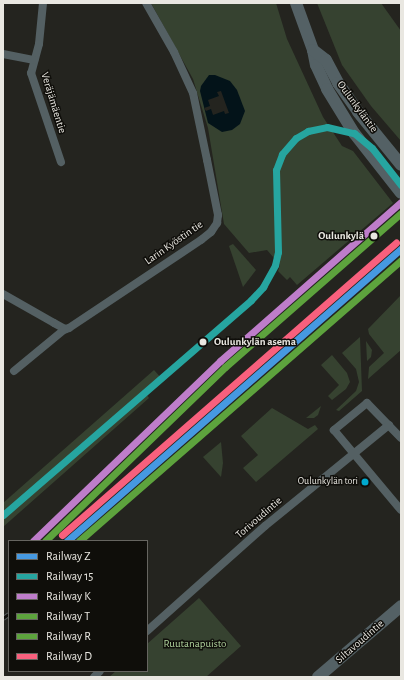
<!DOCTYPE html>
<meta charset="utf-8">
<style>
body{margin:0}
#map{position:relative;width:404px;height:680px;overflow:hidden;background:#24241f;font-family:"Alegreya Sans",sans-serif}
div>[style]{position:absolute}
.green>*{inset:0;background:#364230}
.water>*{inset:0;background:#031319}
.pier>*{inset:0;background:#24241f}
.street>*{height:8px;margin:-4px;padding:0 4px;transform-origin:4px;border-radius:4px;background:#546063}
.secondary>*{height:12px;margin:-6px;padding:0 6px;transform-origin:6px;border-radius:6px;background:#546165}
.rail>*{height:4.5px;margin-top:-2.25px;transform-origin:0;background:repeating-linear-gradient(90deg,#0f0e0a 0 9px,#575d5e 0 18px);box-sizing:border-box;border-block:1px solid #575d5e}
.rail-1>*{height:7px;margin:-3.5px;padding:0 3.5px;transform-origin:3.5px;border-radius:3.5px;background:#4699e1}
.rail-2>*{height:7px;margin:-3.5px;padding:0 3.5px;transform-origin:3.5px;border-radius:3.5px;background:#26a5a0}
.rail-3>*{height:7px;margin:-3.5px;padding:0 3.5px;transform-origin:3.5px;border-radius:3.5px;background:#be7dca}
.rail-4>*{height:7px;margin:-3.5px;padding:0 3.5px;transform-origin:3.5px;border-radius:3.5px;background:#5da33d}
.rail-5>*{height:7px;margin:-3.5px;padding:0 3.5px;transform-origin:3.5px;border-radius:3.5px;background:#5da33d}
.rail-6>*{height:7px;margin:-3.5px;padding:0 3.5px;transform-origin:3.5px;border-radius:3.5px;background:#f8607d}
.dots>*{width:11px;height:11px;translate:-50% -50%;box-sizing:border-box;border:2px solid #0f0e0a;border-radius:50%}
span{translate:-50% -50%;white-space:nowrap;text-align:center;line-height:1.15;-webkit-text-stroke:3px #0f0e0a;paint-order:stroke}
.bus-label{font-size:10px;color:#e9e7e1}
.right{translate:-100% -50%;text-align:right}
.street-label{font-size:11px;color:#e9e7e1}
.stop-label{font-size:11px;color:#e9e7e1;font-weight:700}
.left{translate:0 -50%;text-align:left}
.park-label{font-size:11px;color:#b1d49e}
.frame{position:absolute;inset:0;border:4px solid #e9e7e1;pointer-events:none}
.legend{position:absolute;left:8px;top:540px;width:140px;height:132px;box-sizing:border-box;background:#0f0e0a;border:1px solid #666560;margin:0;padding:5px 7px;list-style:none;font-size:12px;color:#e9e7e1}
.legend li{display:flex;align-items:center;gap:8px;height:20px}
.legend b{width:20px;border:1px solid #666560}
</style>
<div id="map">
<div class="green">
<div style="clip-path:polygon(151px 3px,276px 3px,287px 39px,323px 117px,342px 146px,353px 151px,393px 203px,297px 285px,290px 277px,287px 280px,278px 271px,280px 265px,267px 250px,249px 253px,224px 224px,208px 128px,193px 79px)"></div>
<div style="clip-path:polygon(317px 3px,381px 3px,401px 31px,401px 141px,371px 106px,342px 65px)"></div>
<div style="clip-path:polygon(233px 244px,256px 270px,243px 287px,229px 246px)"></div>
<div style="clip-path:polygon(401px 295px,401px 350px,368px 379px,369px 367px,384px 353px,369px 334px,368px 329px)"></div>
<div style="clip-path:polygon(360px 337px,362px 391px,339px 411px,336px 410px,356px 391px,359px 382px,356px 369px,342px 353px)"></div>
<div style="clip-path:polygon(366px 341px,372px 350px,371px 357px,367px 361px)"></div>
<div style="clip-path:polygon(332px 355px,347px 373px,350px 382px,346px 389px,332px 400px,328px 396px,339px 385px,321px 365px)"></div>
<div style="clip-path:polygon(154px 370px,163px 380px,147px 395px,149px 398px,3px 527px,3px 503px)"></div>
<div style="clip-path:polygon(321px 406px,318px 415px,314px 418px,306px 418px)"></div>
<div style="clip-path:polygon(272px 408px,308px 429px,315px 425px,318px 429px,256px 482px,243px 468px,258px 455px,241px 436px)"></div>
<div style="clip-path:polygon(221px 442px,223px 463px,221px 477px,203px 457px)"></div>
<div style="clip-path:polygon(199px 598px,241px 646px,206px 677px,109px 677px,116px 671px,147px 671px,147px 644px)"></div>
</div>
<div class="water">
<div style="clip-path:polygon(209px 75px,215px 75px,230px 81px,237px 90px,245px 111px,240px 124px,232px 130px,222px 132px,208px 123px,200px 91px,201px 86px)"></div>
</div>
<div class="pier">
<div style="clip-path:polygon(221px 91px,229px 113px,225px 114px,224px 111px,213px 115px,211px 109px,206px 111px,204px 108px,210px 106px,208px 100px,219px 96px,217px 92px)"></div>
</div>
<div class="street">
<div style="left:43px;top:3px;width:41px;rotate:95.6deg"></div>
<div style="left:39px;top:44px;width:30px;rotate:105deg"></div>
<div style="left:31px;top:73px;width:94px;rotate:71.4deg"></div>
<div style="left:3px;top:54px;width:32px;rotate:11deg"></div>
<div style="left:3px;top:294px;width:59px;rotate:29.6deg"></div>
<div style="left:54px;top:323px;width:13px;rotate:29deg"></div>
<div style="left:65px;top:329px;width:4px;rotate:-14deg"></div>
<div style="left:69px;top:328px;width:159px;rotate:-33.7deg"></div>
<div style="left:201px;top:240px;width:13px;rotate:-39deg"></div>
<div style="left:211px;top:232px;width:11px;rotate:-56deg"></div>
<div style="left:217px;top:223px;width:8px;rotate:-83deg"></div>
<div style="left:218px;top:215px;width:56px;rotate:-101.3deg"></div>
<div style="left:207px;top:160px;width:68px;rotate:-101.8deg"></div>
<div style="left:193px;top:93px;width:45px;rotate:-114.9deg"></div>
<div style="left:174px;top:52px;width:56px;rotate:-119.7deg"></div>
<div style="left:14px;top:371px;width:66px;rotate:-39.5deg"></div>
<div style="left:401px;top:438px;width:49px;rotate:-134.2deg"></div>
<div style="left:367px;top:403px;width:43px;rotate:140.7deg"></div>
<div style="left:334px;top:430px;width:104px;rotate:50.1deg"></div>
<div style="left:147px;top:631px;width:158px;rotate:-41.7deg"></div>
<div style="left:265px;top:526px;width:160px;rotate:-39.2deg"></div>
<div style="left:94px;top:677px;width:8px;rotate:-45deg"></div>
</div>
<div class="secondary">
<div style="left:296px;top:3px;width:50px;rotate:70.1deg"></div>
<div style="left:313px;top:50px;width:15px;rotate:79deg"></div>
<div style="left:316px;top:65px;width:26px;rotate:65deg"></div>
<div style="left:327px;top:89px;width:52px;rotate:58.5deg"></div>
<div style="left:354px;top:133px;width:76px;rotate:51.9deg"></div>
<div style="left:313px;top:50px;width:16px;rotate:38deg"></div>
<div style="left:326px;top:60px;width:26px;rotate:62deg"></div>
<div style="left:338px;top:83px;width:35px;rotate:55deg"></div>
<div style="left:358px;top:112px;width:68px;rotate:50.9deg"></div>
<div style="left:318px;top:677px;width:109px;rotate:-40.5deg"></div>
</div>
<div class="rail">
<div style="left:3px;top:618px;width:7px;rotate:-34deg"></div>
</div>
<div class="rail-1">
<div style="left:67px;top:541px;width:444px;rotate:-41.2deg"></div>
</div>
<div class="rail-2">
<div style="left:3px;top:515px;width:328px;rotate:-40.9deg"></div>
<div style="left:251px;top:300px;width:18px;rotate:-47deg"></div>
<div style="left:263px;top:287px;width:25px;rotate:-61deg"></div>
<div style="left:275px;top:265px;width:13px;rotate:-77deg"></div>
<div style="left:278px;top:252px;width:82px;rotate:-91.4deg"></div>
<div style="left:276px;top:170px;width:17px;rotate:-69deg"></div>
<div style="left:282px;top:154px;width:21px;rotate:-49deg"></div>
<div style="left:296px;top:138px;width:14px;rotate:-30deg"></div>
<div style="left:308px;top:131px;width:19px;rotate:-12deg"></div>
<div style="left:327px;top:127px;width:28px;rotate:13deg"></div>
<div style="left:354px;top:133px;width:23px;rotate:40deg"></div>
<div style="left:372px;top:148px;width:47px;rotate:51.9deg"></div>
</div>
<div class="rail-3">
<div style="left:33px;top:541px;width:260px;rotate:-43.9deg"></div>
<div style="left:220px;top:361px;width:241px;rotate:-41.3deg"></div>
</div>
<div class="rail-4">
<div style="left:45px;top:541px;width:250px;rotate:-44deg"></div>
<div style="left:225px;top:367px;width:234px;rotate:-41.2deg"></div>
</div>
<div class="rail-5">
<div style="left:79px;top:541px;width:427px;rotate:-41.1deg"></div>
</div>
<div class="rail-6">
<div style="left:62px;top:535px;width:444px;rotate:-41.2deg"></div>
</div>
<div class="dots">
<div style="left:374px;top:236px;background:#e9e7e1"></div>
<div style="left:203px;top:342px;background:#e9e7e1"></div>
<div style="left:365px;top:482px;background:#00a9ce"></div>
</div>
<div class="bus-label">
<span class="right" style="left:358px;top:482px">Oulunkylän tori</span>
</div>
<div class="street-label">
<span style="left:53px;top:103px;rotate:73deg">Veräjämäentie</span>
<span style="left:357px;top:107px;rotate:54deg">Oulunkyläntie</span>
<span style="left:174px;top:243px;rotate:-35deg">Larin Kyöstin tie</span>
<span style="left:259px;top:518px;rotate:-41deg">Torivoudintie</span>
<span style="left:360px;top:642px;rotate:-41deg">Siltavoudintie</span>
</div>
<div class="stop-label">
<span class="right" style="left:364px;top:236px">Oulunkylä</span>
<span class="left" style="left:214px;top:342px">Oulunkylän asema</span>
</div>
<div class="park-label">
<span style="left:195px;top:644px">Ruutanapuisto</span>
</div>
<div class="frame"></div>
<ul class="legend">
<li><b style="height:5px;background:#4699e1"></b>Railway Z</li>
<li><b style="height:5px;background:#26a5a0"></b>Railway 15</li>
<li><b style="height:5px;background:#be7dca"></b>Railway K</li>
<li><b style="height:5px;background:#5da33d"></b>Railway T</li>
<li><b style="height:5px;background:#5da33d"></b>Railway R</li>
<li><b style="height:5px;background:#f8607d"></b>Railway D</li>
</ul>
</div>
